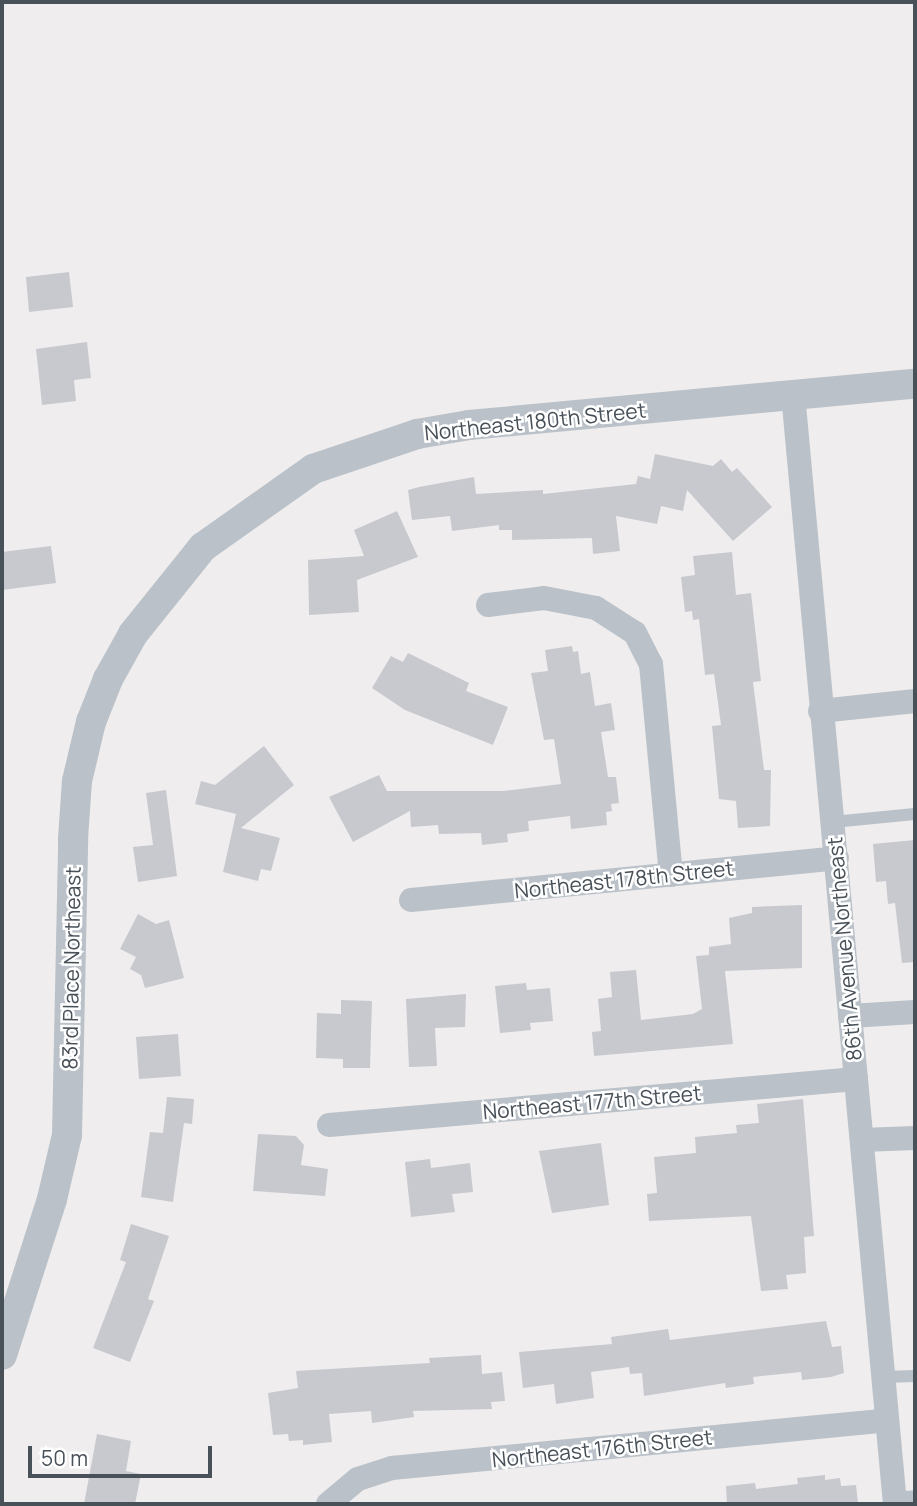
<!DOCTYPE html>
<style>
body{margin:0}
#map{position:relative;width:917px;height:1506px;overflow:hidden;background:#efeded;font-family:Manrope,sans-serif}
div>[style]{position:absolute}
.building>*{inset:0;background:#c8c9cf}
.service>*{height:12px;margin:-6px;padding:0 6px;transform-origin:6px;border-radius:6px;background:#bac1c8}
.minor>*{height:24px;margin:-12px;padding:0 12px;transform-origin:12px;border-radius:12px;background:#bac1c8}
.tertiary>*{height:30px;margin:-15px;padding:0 15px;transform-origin:15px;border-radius:15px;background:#bac1c8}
span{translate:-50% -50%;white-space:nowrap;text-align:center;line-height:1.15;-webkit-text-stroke:5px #fff;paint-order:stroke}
.street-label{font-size:21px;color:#485058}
.frame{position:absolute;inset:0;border:4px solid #485058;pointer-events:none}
.scale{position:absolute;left:28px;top:1446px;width:184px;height:32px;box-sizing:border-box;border:4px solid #485058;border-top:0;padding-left:9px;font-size:21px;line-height:24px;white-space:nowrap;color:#485058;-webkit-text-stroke:5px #fff;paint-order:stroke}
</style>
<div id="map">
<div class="building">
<div style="clip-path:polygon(69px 272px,73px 307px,29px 312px,26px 277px)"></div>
<div style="clip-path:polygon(87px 342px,91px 378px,74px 380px,76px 401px,42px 405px,36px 349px)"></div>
<div style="clip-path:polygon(655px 454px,713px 466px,721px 459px,732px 472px,737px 468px,772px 507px,733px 541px,687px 490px,683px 511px,661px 506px,657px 524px,616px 516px,620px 551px,593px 554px,592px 538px,512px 540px,512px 530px,499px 530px,499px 525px,452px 531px,450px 516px,412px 520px,408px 490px,419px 487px,474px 477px,476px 494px,543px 490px,543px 494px,636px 484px,638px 476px,650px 479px)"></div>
<div style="clip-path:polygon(397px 511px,418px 557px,357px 580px,359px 612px,309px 615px,308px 560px,364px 556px,354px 530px)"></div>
<div style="clip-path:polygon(51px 546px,56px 583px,2px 590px,2px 552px)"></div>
<div style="clip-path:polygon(732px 552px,736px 595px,751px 593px,761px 681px,753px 682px,764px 770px,771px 770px,770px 826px,738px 828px,736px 801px,719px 799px,712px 726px,721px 725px,714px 674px,705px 675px,699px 619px,693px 620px,692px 611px,685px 612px,681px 577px,695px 575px,693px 556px)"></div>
<div style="clip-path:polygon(572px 646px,573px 652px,578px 651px,581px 674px,590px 672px,595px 706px,611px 703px,615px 730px,601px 732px,608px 777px,616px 777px,619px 803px,611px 804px,612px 811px,606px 812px,607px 825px,571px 829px,570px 816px,528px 821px,529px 831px,507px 834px,508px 842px,482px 845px,481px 833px,439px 834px,438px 825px,411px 827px,410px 811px,353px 842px,329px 797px,379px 775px,387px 791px,503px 791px,561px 784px,554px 739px,544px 740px,531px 673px,548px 671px,545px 650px)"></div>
<div style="clip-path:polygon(408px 653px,469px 683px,466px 691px,508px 707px,493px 745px,405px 710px,372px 688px,391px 656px,403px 662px)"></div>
<div style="clip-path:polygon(264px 746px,294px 785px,241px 828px,280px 838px,271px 871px,261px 869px,258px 881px,223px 872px,236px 814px,195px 804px,201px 781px,215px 785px)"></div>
<div style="clip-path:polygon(166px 790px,177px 876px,138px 882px,133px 847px,153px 845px,146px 793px)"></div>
<div style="clip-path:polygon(915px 840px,915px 962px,902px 963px,895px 903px,888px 904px,886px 881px,876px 882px,873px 844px)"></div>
<div style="clip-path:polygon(802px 905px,802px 968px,725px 971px,733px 1044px,594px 1056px,592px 1032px,601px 1031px,598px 999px,612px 997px,610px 972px,636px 970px,641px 1020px,693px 1014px,702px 1009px,696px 956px,709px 955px,709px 947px,731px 944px,729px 918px,752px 913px,752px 907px)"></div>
<div style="clip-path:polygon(138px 914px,156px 924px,169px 920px,184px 978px,145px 988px,141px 975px,130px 969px,136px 957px,120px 949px)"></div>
<div style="clip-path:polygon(526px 983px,527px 990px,550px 988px,553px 1021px,530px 1023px,531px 1030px,500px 1033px,495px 986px)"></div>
<div style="clip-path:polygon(466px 994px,465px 1027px,435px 1028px,437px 1066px,409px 1067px,406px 999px)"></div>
<div style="clip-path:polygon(341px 1000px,372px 1001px,370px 1068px,343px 1068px,343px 1059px,316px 1058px,317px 1013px,341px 1014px)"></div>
<div style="clip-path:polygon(178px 1034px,181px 1076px,139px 1079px,136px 1037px)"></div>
<div style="clip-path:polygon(167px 1097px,194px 1099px,192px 1124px,184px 1123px,173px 1202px,141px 1197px,150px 1132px,163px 1133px)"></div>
<div style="clip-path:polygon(803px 1099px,814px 1236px,804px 1237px,806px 1273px,786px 1275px,788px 1289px,761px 1291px,751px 1216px,649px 1221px,647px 1194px,657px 1193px,654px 1157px,696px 1153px,695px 1137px,737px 1133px,736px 1125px,759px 1123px,757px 1104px)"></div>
<div style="clip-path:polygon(258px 1134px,296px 1136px,304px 1145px,301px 1165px,328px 1169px,325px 1196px,253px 1191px)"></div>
<div style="clip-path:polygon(601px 1143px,609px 1205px,552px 1213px,539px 1151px)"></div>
<div style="clip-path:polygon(430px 1159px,431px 1168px,470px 1163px,473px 1192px,452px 1194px,455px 1212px,411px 1217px,405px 1162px)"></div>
<div style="clip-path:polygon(131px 1224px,169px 1236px,148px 1299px,154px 1301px,130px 1362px,93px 1348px,126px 1262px,120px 1260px)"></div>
<div style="clip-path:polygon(826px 1321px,832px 1347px,841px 1346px,844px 1373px,831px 1377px,802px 1380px,801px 1372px,753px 1377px,754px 1384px,726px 1388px,725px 1383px,644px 1396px,642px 1373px,630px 1374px,629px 1367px,591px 1372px,594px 1398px,556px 1404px,554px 1384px,523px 1388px,519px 1352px,612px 1344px,611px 1337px,668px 1329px,670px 1340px)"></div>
<div style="clip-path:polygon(481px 1355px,482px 1374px,502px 1372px,505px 1401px,491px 1402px,492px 1409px,413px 1411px,414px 1417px,372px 1423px,371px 1411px,329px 1414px,332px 1442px,303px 1445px,303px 1440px,289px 1441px,288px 1434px,273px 1435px,268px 1393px,298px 1388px,296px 1371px,430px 1363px,429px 1358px)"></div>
<div style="clip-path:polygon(97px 1434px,131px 1441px,126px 1471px,141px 1474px,135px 1504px,84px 1504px)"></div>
<div style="clip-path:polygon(825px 1475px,825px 1480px,840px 1478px,841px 1486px,856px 1485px,858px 1504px,727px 1504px,726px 1486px,755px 1483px,756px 1489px,798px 1484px,797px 1478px)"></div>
</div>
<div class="service">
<div style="left:833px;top:822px;width:82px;rotate:-5.6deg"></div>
<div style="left:884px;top:1377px;width:31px;rotate:-2deg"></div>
<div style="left:894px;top:1498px;width:21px;rotate:-5deg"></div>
</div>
<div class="minor">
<div style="left:793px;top:394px;width:1115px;rotate:84.75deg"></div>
<div style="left:488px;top:605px;width:56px;rotate:-7.1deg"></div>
<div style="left:544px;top:598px;width:53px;rotate:10.9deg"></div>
<div style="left:596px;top:608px;width:46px;rotate:32.7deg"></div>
<div style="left:635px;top:633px;width:35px;rotate:63deg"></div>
<div style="left:651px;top:664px;width:212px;rotate:84.6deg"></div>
<div style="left:820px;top:711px;width:96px;rotate:-6deg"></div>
<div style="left:411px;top:900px;width:428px;rotate:-5.6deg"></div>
<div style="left:850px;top:1016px;width:65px;rotate:-3.5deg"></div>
<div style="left:329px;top:1125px;width:529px;rotate:-4.99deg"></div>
<div style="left:862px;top:1140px;width:53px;rotate:-2.2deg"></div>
<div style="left:328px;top:1504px;width:39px;rotate:-40deg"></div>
<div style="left:358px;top:1479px;width:36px;rotate:-18deg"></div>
<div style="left:392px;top:1468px;width:497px;rotate:-5.5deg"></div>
</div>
<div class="tertiary">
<div style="left:2px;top:1355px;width:164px;rotate:-72.2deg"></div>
<div style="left:52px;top:1199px;width:66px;rotate:-76.8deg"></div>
<div style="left:67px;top:1135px;width:296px;rotate:-88.8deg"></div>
<div style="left:73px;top:839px;width:58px;rotate:-86.1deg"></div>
<div style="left:77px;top:781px;width:61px;rotate:-76.7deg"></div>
<div style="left:91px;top:722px;width:46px;rotate:-68.4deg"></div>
<div style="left:108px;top:679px;width:51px;rotate:-60.9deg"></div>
<div style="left:133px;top:634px;width:112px;rotate:-51.2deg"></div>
<div style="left:203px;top:547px;width:135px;rotate:-35.3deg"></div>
<div style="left:313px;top:469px;width:110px;rotate:-18.6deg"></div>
<div style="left:417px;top:434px;width:53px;rotate:-9.8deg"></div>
<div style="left:469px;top:425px;width:448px;rotate:-5.3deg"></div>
</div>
<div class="street-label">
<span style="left:535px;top:421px;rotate:-6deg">Northeast 180th Street</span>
<span style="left:624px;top:879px;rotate:-6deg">Northeast 178th Street</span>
<span style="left:844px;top:949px;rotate:-95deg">86th Avenue Northeast</span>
<span style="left:71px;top:968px;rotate:-89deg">83rd Place Northeast</span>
<span style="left:592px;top:1102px;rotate:-5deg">Northeast 177th Street</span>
<span style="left:602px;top:1448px;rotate:-6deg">Northeast 176th Street</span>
</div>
<div class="frame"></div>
<div class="scale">50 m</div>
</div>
